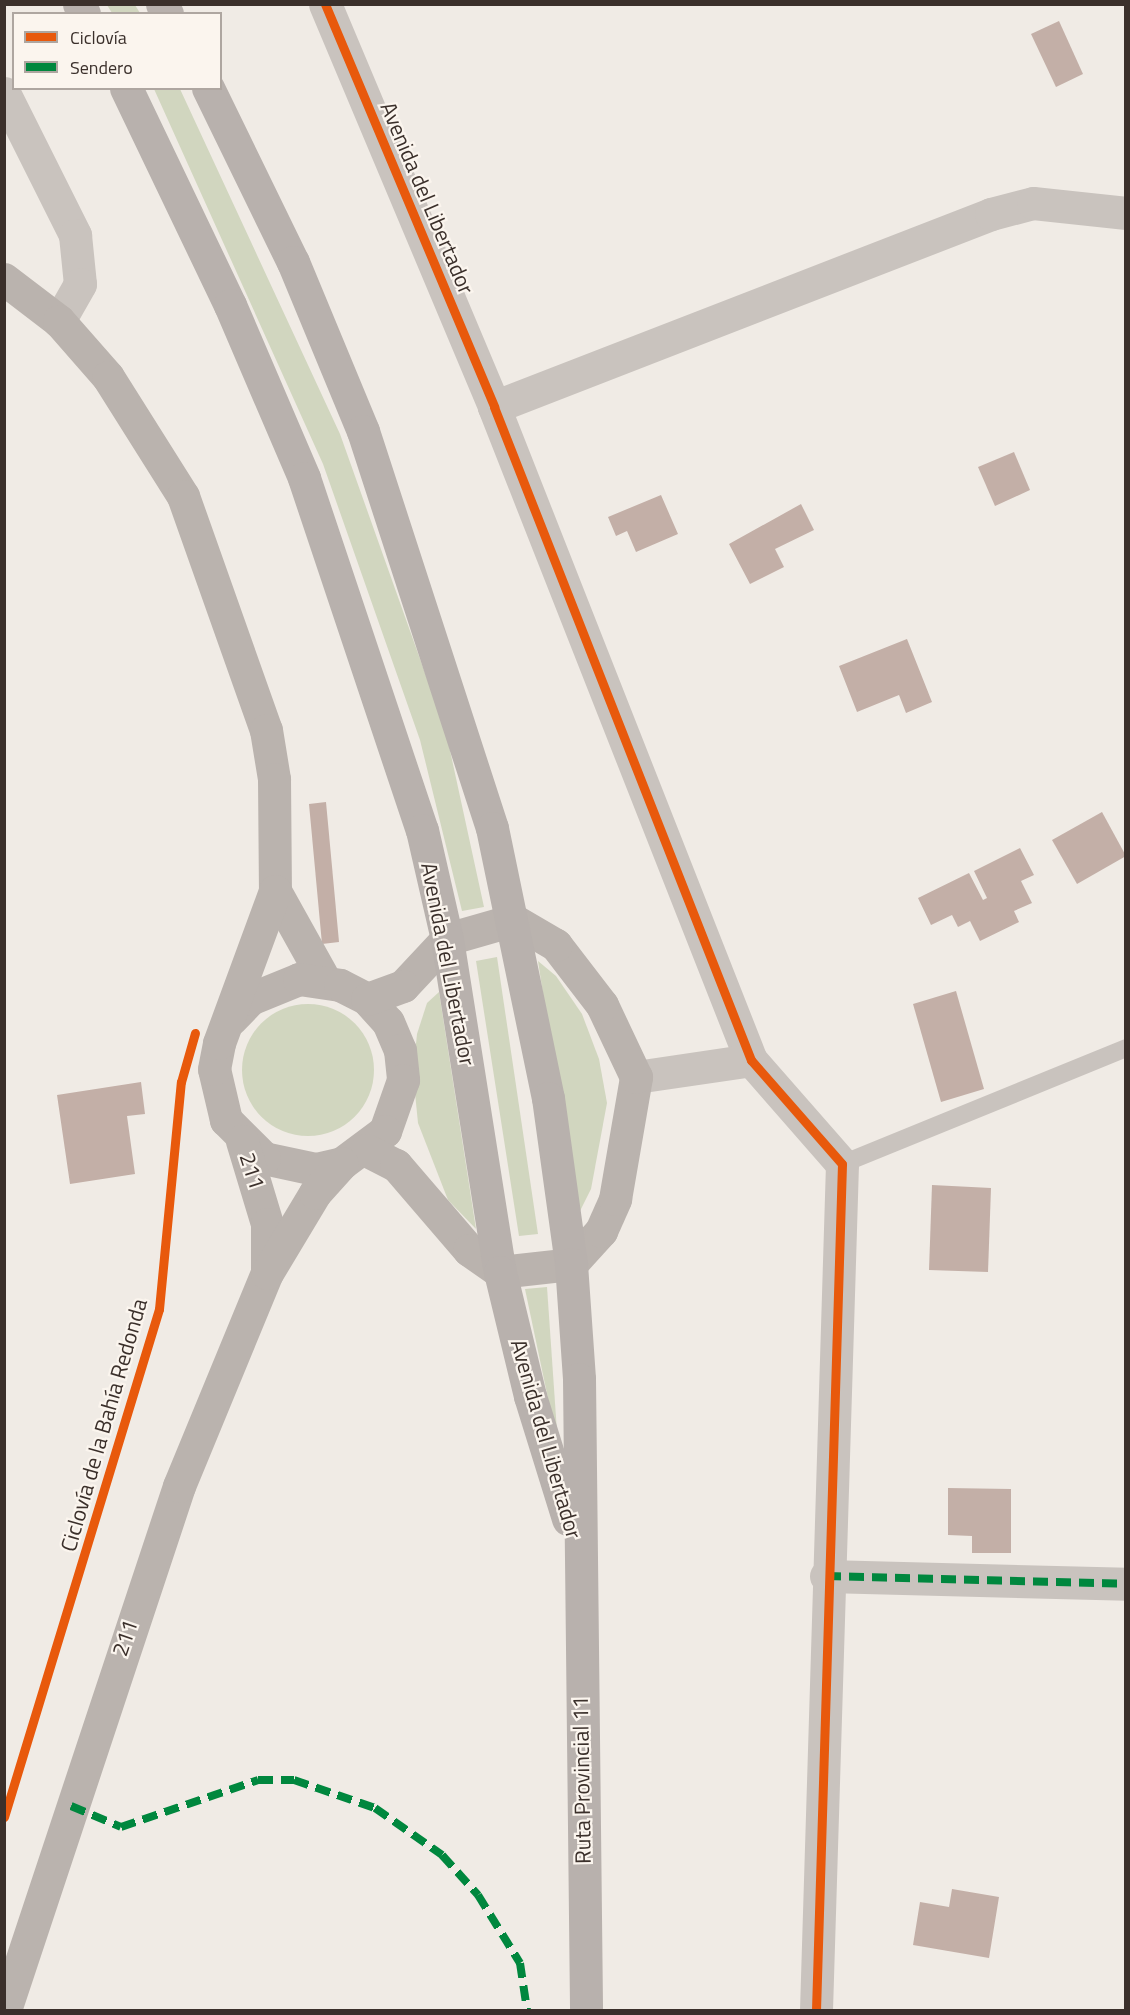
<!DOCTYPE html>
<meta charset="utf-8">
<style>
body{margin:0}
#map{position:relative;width:1130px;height:2015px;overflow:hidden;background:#f0ebe5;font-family:"Titillium Web",sans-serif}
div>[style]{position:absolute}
.green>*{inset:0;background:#d1d6bf}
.round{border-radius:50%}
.building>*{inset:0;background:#c3afa7}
.lane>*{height:18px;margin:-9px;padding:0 9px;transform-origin:9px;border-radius:9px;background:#c9c3be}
.street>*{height:33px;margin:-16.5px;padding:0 16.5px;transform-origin:16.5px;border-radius:16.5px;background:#c9c3be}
.secondary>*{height:33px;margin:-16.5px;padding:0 16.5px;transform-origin:16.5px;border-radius:16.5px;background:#bab3ae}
.primary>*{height:33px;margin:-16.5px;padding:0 16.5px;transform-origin:16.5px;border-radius:16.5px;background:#b8b1ad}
.quiet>*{height:8px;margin-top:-4px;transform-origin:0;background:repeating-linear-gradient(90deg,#00873e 0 15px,transparent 0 23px)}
.cycleway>*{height:9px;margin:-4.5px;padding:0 4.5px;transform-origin:4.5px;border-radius:4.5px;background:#e8590c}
span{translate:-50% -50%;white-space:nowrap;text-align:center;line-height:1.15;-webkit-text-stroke:4.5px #fbf5ee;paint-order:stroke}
.street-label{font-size:22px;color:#3b302b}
.frame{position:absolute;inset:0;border:6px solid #3b302b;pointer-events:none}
.legend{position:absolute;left:12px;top:12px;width:210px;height:78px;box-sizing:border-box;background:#fbf5ee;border:2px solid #aea6a0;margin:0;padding:8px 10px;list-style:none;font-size:18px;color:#3b302b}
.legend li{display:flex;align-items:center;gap:12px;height:30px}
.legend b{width:30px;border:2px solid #aea6a0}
</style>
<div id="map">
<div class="green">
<div style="clip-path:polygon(107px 5px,135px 5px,140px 13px,112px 13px)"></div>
<div style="clip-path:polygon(154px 89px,180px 89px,340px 434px,446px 732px,484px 907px,462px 911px,420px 740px,323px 464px)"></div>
<div style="clip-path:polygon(497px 957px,538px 1234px,519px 1236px,476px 961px)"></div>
<div style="clip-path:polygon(538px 961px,556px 976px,582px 1014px,599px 1059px,607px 1103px,591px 1189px,577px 1217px)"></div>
<div style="clip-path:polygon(439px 992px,476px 1229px,448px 1200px,418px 1123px,413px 1073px,417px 1034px,427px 1003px)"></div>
<div class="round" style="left:242px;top:1004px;width:132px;height:132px"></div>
<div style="clip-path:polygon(547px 1287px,558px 1446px,525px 1289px)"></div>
</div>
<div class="building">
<div style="clip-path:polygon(1059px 21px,1083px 74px,1056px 87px,1031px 34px)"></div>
<div style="clip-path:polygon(1014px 452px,1030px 490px,995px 506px,978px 467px)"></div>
<div style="clip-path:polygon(661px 495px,678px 534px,636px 552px,627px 531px,616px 536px,608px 517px)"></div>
<div style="clip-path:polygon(801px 504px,814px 530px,775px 549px,784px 567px,750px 584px,729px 544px)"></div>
<div style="clip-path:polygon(907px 639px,932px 702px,906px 713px,899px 695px,857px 712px,839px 666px)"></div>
<div style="clip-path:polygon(326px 802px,339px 942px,322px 944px,309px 804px)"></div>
<div style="clip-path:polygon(1102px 812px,1126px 856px,1077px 884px,1052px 840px)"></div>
<div style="clip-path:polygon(1020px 848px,1034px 875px,1021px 881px,1032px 903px,1014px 911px,1019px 922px,980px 941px,970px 921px,958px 927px,952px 915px,931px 925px,918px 898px,969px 873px,983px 900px,987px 898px,974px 871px)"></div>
<div style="clip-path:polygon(956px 991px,984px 1089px,941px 1102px,913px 1004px)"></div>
<div style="clip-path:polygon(141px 1082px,145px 1114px,127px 1116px,135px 1174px,70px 1184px,57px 1095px)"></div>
<div style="clip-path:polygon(932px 1185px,991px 1188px,988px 1272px,929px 1270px)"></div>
<div style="clip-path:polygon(948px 1488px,1011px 1489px,1011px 1553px,972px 1553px,972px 1536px,948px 1535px)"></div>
<div style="clip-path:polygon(952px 1889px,999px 1897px,989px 1958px,913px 1945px,920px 1902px,949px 1907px)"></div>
</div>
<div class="lane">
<div style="left:842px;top:1164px;width:307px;rotate:-22.2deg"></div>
</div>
<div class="street">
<div style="left:325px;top:4px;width:437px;rotate:67.2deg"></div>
<div style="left:494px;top:407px;width:702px;rotate:68.52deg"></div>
<div style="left:751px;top:1060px;width:138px;rotate:48.8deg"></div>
<div style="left:842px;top:1164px;width:846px;rotate:91.76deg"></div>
<div style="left:4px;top:93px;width:159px;rotate:63.4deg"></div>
<div style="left:75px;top:235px;width:49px;rotate:84.2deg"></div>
<div style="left:80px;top:284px;width:43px;rotate:119.6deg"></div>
<div style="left:494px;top:407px;width:533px;rotate:-21.22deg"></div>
<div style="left:991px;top:214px;width:43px;rotate:-14.7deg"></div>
<div style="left:1033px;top:203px;width:94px;rotate:6.1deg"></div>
<div style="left:636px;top:1077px;width:116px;rotate:-8.4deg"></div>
<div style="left:826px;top:1576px;width:300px;rotate:1.5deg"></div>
</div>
<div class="secondary">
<div style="left:4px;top:279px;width:69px;rotate:37.4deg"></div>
<div style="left:59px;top:321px;width:74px;rotate:48.8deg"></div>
<div style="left:108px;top:377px;width:141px;rotate:57.8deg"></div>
<div style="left:183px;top:496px;width:248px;rotate:70.5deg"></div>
<div style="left:266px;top:730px;width:50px;rotate:80.7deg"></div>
<div style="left:274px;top:779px;width:112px;rotate:89.5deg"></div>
<div style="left:275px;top:891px;width:103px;rotate:60.9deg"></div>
<div style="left:231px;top:1019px;width:28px;rotate:-46deg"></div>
<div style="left:250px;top:999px;width:53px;rotate:-22.2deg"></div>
<div style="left:299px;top:979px;width:41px;rotate:8.3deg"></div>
<div style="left:340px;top:985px;width:30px;rotate:27deg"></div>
<div style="left:367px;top:999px;width:31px;rotate:48deg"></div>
<div style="left:388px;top:1022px;width:30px;rotate:67deg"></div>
<div style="left:400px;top:1050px;width:30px;rotate:84deg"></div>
<div style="left:403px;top:1080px;width:54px;rotate:109.4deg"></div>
<div style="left:385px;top:1131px;width:54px;rotate:143.3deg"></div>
<div style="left:342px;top:1163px;width:28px;rotate:167deg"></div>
<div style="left:315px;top:1169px;width:52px;rotate:-167.8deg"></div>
<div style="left:264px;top:1158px;width:54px;rotate:-135deg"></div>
<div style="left:226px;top:1120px;width:52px;rotate:-103.2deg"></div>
<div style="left:214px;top:1069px;width:26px;rotate:-79deg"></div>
<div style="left:219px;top:1043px;width:162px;rotate:-69.8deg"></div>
<div style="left:242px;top:1141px;width:87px;rotate:73.2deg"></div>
<div style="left:267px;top:1224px;width:47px;rotate:90deg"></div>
<div style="left:366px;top:1150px;width:34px;rotate:27deg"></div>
<div style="left:396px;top:1165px;width:112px;rotate:49.3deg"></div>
<div style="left:469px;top:1250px;width:38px;rotate:35deg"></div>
<div style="left:500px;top:1272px;width:71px;rotate:-6.4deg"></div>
<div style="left:571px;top:1264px;width:45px;rotate:-47.7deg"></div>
<div style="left:601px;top:1231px;width:35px;rotate:-66deg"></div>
<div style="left:615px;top:1199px;width:124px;rotate:-80.2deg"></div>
<div style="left:636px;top:1077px;width:80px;rotate:-115.3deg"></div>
<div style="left:602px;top:1005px;width:76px;rotate:-127.5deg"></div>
<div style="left:556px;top:945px;width:50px;rotate:-149.8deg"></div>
<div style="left:513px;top:920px;width:69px;rotate:163.9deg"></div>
<div style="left:447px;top:939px;width:64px;rotate:133.1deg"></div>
<div style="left:403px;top:986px;width:38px;rotate:160deg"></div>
<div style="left:5px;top:2010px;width:552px;rotate:-71.63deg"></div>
<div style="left:179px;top:1486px;width:230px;rotate:-67.6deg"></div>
<div style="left:267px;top:1273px;width:93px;rotate:-59deg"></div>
<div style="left:315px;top:1193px;width:40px;rotate:-48deg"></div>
</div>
<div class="primary">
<div style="left:79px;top:4px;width:11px;rotate:63deg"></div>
<div style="left:162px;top:4px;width:11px;rotate:63deg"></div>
<div style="left:126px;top:88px;width:241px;rotate:64.4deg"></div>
<div style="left:230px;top:305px;width:188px;rotate:66.8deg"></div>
<div style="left:304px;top:478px;width:371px;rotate:71.5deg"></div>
<div style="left:422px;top:830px;width:112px;rotate:77.1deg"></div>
<div style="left:447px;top:939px;width:337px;rotate:81deg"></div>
<div style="left:500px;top:1272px;width:128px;rotate:76.4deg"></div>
<div style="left:530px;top:1396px;width:129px;rotate:72.8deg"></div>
<div style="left:208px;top:88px;width:194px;rotate:64deg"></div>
<div style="left:293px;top:262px;width:183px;rotate:67.5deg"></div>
<div style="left:363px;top:431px;width:417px;rotate:72deg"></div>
<div style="left:492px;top:828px;width:276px;rotate:78.3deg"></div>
<div style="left:548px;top:1098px;width:168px;rotate:82.1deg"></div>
<div style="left:571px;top:1264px;width:115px;rotate:86deg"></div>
<div style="left:579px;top:1379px;width:631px;rotate:89.36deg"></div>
</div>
<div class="quiet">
<div style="left:826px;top:1576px;width:300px;rotate:1.5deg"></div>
<div style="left:71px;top:1806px;width:54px;rotate:22.8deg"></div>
<div style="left:121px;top:1827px;width:145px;rotate:-18.9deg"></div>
<div style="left:258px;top:1780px;width:36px"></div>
<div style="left:294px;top:1780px;width:86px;rotate:19.1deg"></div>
<div style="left:375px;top:1808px;width:82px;rotate:35deg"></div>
<div style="left:442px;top:1855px;width:54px;rotate:48deg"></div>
<div style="left:478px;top:1895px;width:80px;rotate:58.3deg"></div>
<div style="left:520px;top:1963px;width:48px;rotate:81.5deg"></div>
</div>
<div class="cycleway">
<div style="left:325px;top:4px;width:437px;rotate:67.2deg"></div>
<div style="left:494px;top:407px;width:702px;rotate:68.52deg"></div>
<div style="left:751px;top:1060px;width:138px;rotate:48.8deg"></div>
<div style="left:842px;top:1164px;width:846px;rotate:91.76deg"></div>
<div style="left:4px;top:1817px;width:531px;rotate:-73.03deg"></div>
<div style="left:159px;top:1309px;width:228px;rotate:-84.5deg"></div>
<div style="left:181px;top:1082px;width:51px;rotate:-74.1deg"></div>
</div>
<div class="street-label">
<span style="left:427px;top:198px;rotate:67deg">Avenida del Libertador</span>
<span style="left:448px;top:964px;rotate:79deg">Avenida del Libertador</span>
<span style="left:252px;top:1171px;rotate:72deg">211</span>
<span style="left:104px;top:1425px;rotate:-74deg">Ciclovía de la Bahía Redonda</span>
<span style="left:546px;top:1439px;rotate:74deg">Avenida del Libertador</span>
<span style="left:125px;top:1638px;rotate:-71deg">211</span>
<span style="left:582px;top:1780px;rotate:-91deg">Ruta Provincial 11</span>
</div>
<div class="frame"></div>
<ul class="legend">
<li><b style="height:8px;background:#e8590c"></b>Ciclovía</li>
<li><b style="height:8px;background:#00873e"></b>Sendero</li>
</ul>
</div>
